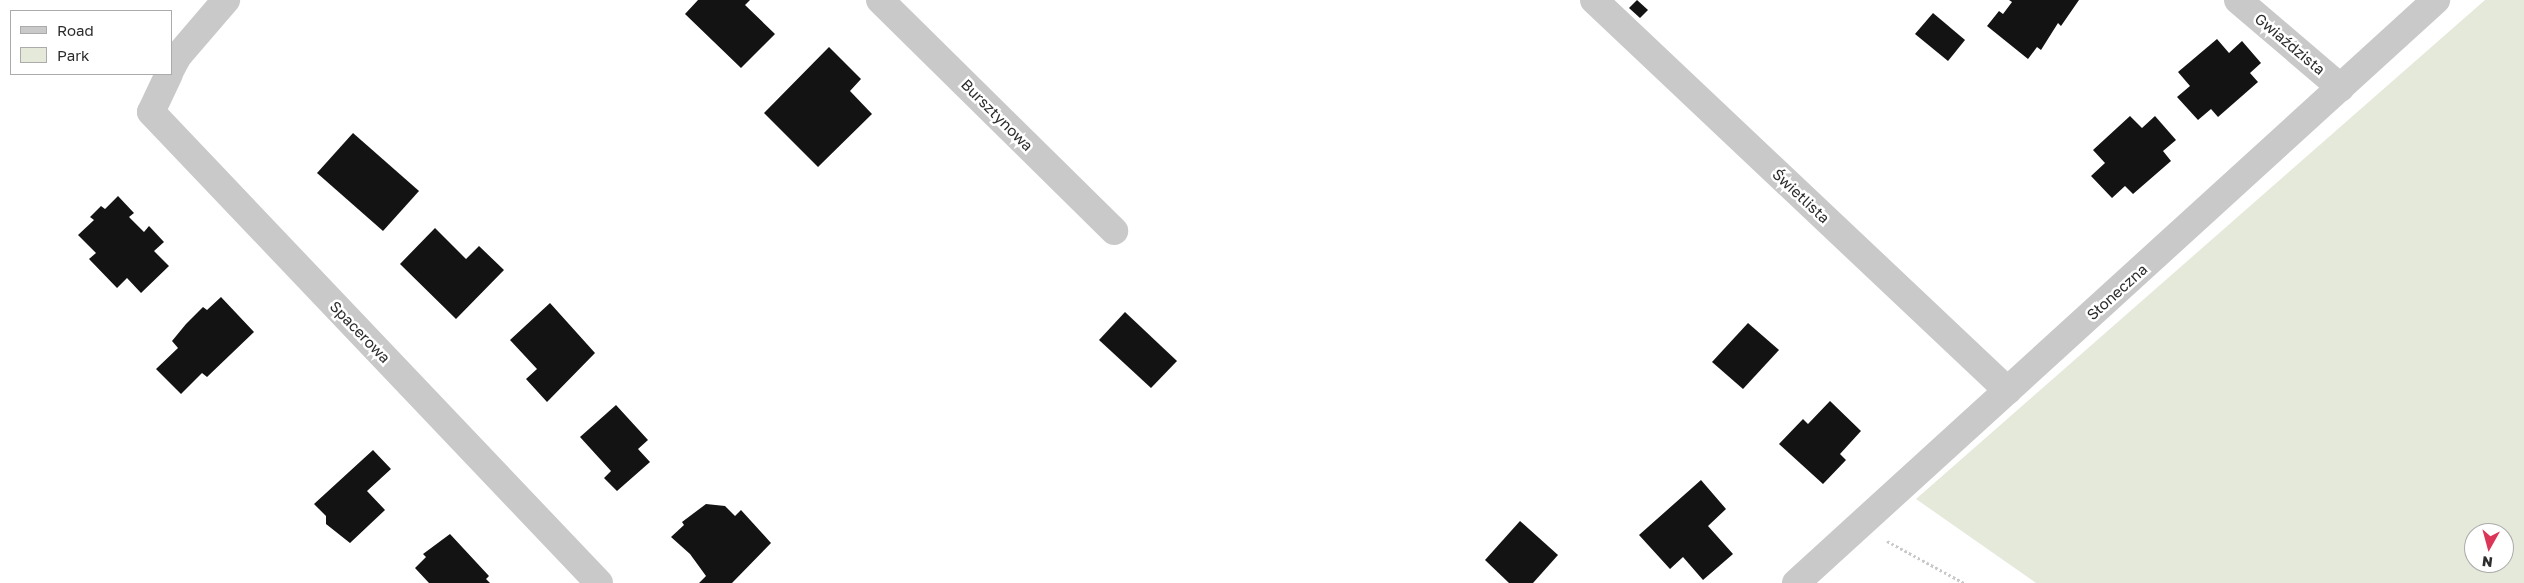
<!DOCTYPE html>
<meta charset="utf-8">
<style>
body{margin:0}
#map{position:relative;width:2524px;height:583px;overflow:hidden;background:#fff;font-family:"Golos Text",sans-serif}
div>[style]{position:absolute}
.green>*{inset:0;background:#e4e9da}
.building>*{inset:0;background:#131313}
.path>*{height:3px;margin-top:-1.5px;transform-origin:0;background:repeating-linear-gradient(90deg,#c9c9c9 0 2.5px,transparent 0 5px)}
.minor>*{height:28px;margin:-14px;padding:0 14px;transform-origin:14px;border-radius:14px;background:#c9c9c9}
span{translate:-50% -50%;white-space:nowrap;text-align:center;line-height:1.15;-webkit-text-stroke:5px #fff;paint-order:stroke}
.street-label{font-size:15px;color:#2c2c2c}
.legend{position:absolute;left:10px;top:10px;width:162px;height:65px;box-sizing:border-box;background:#fff;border:1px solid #ababab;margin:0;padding:6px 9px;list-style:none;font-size:15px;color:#2c2c2c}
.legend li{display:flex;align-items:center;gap:10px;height:25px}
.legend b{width:25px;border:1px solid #ababab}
.north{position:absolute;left:2464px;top:523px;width:50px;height:50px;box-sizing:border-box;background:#fff;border:1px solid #ababab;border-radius:50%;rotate:187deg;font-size:14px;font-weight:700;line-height:20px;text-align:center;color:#2c2c2c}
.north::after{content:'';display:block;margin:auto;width:18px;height:22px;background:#db3658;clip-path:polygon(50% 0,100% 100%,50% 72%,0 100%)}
</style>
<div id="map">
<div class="green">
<div style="clip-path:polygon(evenodd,2485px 0,2524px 0,2524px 583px,2036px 583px,1916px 499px,2485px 0,2474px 533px,2504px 533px,2504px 563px,2474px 563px,2474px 533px)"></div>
</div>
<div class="building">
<div style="clip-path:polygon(698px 0,750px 0,745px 5px,775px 34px,741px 68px,685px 14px)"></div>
<div style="clip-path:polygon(1637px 0,1648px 10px,1640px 18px,1629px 8px)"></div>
<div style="clip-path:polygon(2009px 0,2079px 0,2061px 26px,2058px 23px,2041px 50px,2037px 47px,2028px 59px,1987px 26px,1999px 11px,2003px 14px,2012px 2px)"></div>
<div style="clip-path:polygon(1933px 13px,1965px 40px,1948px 61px,1915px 34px)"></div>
<div style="clip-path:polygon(2217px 39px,2229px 53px,2242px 41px,2261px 63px,2250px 73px,2258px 82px,2218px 117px,2211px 109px,2198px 120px,2177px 97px,2190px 86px,2178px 72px)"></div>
<div style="clip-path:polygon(829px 47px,861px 79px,850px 91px,872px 114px,818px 167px,764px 113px)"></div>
<div style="clip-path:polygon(2130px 116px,2142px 128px,2155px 116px,2176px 140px,2163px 151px,2171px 161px,2133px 194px,2125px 186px,2112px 198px,2091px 176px,2105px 163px,2093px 150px)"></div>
<div style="clip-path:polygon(353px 133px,419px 191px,383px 231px,317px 173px)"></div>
<div style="clip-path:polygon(118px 196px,134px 213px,129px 217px,144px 232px,149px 226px,164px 242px,154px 251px,169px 266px,141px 293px,127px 278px,117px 288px,89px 259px,96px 253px,78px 235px,94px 220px,90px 217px,101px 206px,105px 209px)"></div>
<div style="clip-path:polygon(435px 228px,466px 259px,479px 246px,504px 270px,456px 319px,400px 264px)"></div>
<div style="clip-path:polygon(221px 297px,254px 332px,207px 377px,202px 373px,181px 394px,156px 369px,178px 348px,172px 341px,186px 324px,203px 307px,207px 310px)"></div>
<div style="clip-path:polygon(550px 303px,595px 353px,547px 402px,526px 379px,537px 369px,510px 340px)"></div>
<div style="clip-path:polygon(1125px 312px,1177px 361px,1151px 388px,1099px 340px)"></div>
<div style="clip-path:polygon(1748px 323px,1779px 350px,1743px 389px,1712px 362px)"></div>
<div style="clip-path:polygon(1830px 401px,1861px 431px,1840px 454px,1846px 460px,1823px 484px,1779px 444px,1803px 419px,1808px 424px)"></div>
<div style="clip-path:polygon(616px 405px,648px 440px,638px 449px,650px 462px,617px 491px,604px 478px,611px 471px,580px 437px)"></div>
<div style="clip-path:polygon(373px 450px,391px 469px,367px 491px,385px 510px,350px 543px,326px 524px,326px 516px,314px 504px)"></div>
<div style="clip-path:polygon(1701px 480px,1726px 509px,1708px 526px,1733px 554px,1703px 580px,1683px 557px,1670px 569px,1639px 535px)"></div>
<div style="clip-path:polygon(706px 504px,725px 506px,735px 516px,741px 510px,771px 543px,732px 583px,699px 583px,706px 576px,690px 554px,671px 537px,684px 525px,682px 522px)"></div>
<div style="clip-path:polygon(1520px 521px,1558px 555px,1533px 583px,1509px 583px,1485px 560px)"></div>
<div style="clip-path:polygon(450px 534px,489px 576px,486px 579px,490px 583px,429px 583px,415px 568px,426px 557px,423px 554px)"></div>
</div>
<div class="path">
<div style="left:1887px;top:541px;width:88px;rotate:28.6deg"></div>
</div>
<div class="minor">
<div style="left:880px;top:0;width:329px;rotate:44.6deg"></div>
<div style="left:1594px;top:0;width:569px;rotate:43.36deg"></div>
<div style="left:2238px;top:0;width:135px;rotate:40.5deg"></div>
<div style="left:171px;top:69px;width:15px;rotate:-62deg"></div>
<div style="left:178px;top:56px;width:74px;rotate:-49.4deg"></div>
<div style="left:169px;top:74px;width:42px;rotate:115.3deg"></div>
<div style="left:151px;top:112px;width:650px;rotate:46.43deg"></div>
<div style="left:1796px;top:583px;width:866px;rotate:-42.33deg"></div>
</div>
<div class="street-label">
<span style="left:2290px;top:44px;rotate:40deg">Gwiaździsta</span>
<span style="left:997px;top:115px;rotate:45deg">Bursztynowa</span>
<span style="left:1801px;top:196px;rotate:43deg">Świetlista</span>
<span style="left:2117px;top:292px;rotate:-42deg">Słoneczna</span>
<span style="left:360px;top:332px;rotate:46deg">Spacerowa</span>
</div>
<ul class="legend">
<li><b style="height:6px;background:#c9c9c9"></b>Road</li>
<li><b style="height:14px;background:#e4e9da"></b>Park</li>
</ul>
<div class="north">N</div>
</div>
